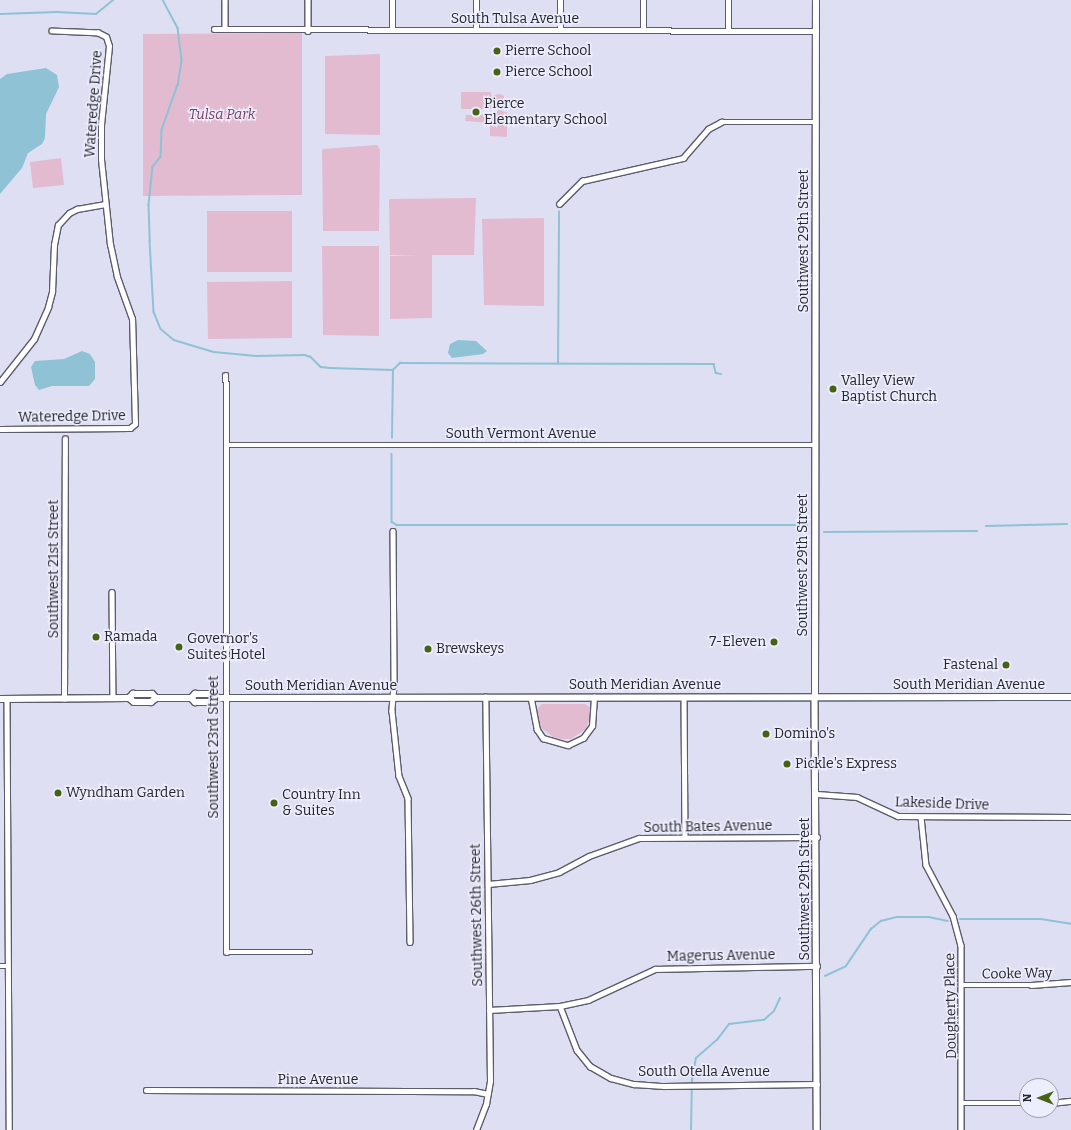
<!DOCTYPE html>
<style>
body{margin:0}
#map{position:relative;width:1071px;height:1130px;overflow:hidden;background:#dfdff3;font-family:Bitter,serif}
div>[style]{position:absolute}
.green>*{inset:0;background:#e3bbd0}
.round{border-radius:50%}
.water>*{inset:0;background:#8fc2d4}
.stream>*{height:1.5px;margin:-0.75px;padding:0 0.75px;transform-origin:0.75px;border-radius:0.75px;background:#8fc2d4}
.roads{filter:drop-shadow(1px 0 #5b5c6d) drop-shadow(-1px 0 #5b5c6d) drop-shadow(0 1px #5b5c6d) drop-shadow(0 -1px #5b5c6d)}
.minor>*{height:4.5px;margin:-2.25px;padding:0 2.25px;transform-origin:2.25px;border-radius:2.25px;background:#fff}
.tertiary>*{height:5.5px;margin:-2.75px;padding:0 2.75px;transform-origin:2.75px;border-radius:2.75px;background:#fff}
.secondary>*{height:6px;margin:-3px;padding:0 3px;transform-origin:3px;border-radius:3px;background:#fff}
.dots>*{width:11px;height:11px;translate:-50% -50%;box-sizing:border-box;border:2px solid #ecedfd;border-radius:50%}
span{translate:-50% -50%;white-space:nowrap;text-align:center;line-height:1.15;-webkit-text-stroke:3px #ecedfd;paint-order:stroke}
.street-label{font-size:14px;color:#25252c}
.poi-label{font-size:14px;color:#25252c}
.left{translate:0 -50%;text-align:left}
.right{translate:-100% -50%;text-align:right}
.park-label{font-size:14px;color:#7a4162;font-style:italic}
.north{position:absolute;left:1019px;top:1078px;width:40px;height:40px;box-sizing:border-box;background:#ecedfd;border:1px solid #9c9da9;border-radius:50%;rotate:270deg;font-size:11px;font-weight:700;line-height:16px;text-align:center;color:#25252c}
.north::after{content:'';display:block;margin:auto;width:14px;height:18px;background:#466315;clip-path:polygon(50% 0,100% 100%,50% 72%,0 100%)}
</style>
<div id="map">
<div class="green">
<div style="clip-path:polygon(302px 33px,302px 195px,143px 196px,143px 34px)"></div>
<div style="clip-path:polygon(380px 54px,380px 135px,325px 134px,325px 56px)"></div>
<div style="clip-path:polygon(461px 92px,491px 92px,492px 109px,461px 109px)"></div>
<div class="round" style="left:492px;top:94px;width:14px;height:14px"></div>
<div style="clip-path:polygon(499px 110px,507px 112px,507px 137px,490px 136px,490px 123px,465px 121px,466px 115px,490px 115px)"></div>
<div style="clip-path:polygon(377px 145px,380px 150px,379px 231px,323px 231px,322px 149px)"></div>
<div style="clip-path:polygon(61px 158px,64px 185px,33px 188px,30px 162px)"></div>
<div style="clip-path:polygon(476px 198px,474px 255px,432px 255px,432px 318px,390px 319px,390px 256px,419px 255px,390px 255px,389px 199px)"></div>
<div style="clip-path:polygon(207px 211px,292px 211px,292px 272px,207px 272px)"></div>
<div style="clip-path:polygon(544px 218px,544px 306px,484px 305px,482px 219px)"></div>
<div style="clip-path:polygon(322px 246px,379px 246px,379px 336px,323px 335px)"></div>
<div style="clip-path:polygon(292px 281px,292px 338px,208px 339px,207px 282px)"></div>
<div style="clip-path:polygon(542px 704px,585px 704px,591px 708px,592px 713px,586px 729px,571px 739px,561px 739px,553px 737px,540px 727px,536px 710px)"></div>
</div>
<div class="water">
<div style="clip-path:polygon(46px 68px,57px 75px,59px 87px,46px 114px,45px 138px,42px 144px,28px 153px,22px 168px,0 194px,0 79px,7px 74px)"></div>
<div style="clip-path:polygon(458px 340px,476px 341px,487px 351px,483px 354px,452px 358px,448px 353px,450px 344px)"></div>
<div style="clip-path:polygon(82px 351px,90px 354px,95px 362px,95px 379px,89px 386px,52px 386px,39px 390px,35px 385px,31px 367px,35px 361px,64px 359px)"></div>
</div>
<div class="stream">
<div style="left:163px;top:0;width:32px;rotate:62deg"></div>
<div style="left:178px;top:28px;width:33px;rotate:83deg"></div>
<div style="left:182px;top:61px;width:24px;rotate:99deg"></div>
<div style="left:178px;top:85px;width:48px;rotate:109.6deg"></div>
<div style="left:162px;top:130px;width:27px;rotate:92deg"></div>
<div style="left:161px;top:157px;width:13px;rotate:129deg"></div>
<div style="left:153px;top:167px;width:38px;rotate:96deg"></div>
<div style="left:149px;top:205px;width:36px;rotate:88deg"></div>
<div style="left:150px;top:241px;width:71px;rotate:86.8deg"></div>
<div style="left:154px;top:312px;width:18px;rotate:68deg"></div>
<div style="left:161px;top:329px;width:17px;rotate:40deg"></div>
<div style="left:174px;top:340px;width:42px;rotate:16.7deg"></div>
<div style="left:214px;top:352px;width:42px;rotate:5.4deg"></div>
<div style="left:256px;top:356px;width:49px;rotate:-1.2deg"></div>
<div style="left:305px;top:355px;width:6px;rotate:18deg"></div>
<div style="left:311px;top:357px;width:14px;rotate:45deg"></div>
<div style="left:321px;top:367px;width:9px;rotate:6deg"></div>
<div style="left:330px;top:368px;width:63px;rotate:1.8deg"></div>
<div style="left:393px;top:370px;width:10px;rotate:-45deg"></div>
<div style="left:400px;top:363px;width:314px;rotate:0.2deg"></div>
<div style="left:714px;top:364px;width:9px;rotate:77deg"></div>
<div style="left:716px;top:373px;width:5px;rotate:11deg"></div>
<div style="left:0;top:14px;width:57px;rotate:-2deg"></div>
<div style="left:57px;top:12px;width:39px;rotate:3deg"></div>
<div style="left:96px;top:14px;width:22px;rotate:-39deg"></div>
<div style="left:558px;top:364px;width:152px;rotate:-89.6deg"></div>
<div style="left:392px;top:438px;width:68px;rotate:-89.2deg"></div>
<div style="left:392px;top:454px;width:68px;rotate:90deg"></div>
<div style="left:392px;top:522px;width:6px;rotate:31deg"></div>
<div style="left:397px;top:525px;width:410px"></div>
<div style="left:986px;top:526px;width:81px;rotate:-1.4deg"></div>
<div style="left:824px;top:532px;width:153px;rotate:-0.4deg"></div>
<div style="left:960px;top:919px;width:81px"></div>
<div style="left:1041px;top:919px;width:30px;rotate:9deg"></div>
<div style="left:825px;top:976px;width:23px;rotate:-25deg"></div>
<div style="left:846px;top:966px;width:45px;rotate:-56deg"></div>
<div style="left:871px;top:929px;width:13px;rotate:-39deg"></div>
<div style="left:881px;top:921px;width:16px;rotate:-14deg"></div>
<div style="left:897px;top:917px;width:32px"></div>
<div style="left:929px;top:917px;width:19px;rotate:12deg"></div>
<div style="left:691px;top:1130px;width:50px;rotate:-88.9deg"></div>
<div style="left:692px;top:1080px;width:22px;rotate:-80deg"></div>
<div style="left:696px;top:1058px;width:28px;rotate:-41deg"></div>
<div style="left:717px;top:1040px;width:20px;rotate:-53deg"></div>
<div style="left:729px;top:1024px;width:35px;rotate:-7deg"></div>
<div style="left:764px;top:1020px;width:13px;rotate:-42deg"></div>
<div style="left:774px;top:1011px;width:14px;rotate:-65deg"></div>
</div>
<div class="roads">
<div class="minor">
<div style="left:225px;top:0;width:29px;rotate:90deg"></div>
<div style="left:308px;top:0;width:31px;rotate:90deg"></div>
<div style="left:214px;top:29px;width:602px;rotate:0.19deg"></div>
<div style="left:476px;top:29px;width:29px;rotate:-90deg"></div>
<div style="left:560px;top:29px;width:29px;rotate:-90deg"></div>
<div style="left:392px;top:30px;width:30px;rotate:-90deg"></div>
<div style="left:643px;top:30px;width:30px;rotate:-90deg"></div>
<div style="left:728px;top:30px;width:30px;rotate:-90deg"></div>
<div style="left:559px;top:204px;width:33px;rotate:-45deg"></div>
<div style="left:582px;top:181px;width:104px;rotate:-12.8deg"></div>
<div style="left:683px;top:158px;width:38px;rotate:-49deg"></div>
<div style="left:708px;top:129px;width:15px;rotate:-28deg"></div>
<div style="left:721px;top:122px;width:95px"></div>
<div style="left:226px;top:375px;width:577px;rotate:89.9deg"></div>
<div style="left:227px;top:952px;width:83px"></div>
<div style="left:0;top:382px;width:55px;rotate:-51.7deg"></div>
<div style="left:34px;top:339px;width:35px;rotate:-66deg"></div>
<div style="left:48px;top:307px;width:16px;rotate:-75deg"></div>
<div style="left:52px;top:292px;width:47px;rotate:-87.6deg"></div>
<div style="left:54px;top:245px;width:20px;rotate:-79deg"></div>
<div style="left:58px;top:225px;width:16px;rotate:-47deg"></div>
<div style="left:69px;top:213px;width:9px;rotate:-27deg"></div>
<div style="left:77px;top:209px;width:27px;rotate:-10deg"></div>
<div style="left:0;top:429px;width:130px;rotate:-0.4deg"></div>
<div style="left:130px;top:428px;width:6px;rotate:-39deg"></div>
<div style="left:135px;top:424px;width:105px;rotate:-91.6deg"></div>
<div style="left:132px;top:319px;width:45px;rotate:-109.7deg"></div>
<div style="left:117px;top:277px;width:33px;rotate:-102deg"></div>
<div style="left:110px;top:245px;width:86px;rotate:-96deg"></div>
<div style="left:101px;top:159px;width:34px;rotate:-90deg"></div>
<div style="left:101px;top:125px;width:79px;rotate:-84.2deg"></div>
<div style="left:109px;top:46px;width:9px;rotate:-108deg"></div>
<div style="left:106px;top:37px;width:9px;rotate:-153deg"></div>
<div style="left:98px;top:33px;width:46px;rotate:-177.5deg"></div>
<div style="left:227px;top:445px;width:589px"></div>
<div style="left:393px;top:531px;width:155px;rotate:89.6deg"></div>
<div style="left:394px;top:686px;width:25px;rotate:95deg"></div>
<div style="left:392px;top:711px;width:65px;rotate:83.9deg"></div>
<div style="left:399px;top:776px;width:24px;rotate:68deg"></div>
<div style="left:408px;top:798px;width:144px;rotate:89.2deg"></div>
<div style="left:112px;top:592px;width:106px;rotate:89.5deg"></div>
<div style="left:531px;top:697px;width:33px;rotate:79deg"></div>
<div style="left:537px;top:729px;width:11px;rotate:56deg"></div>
<div style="left:543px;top:738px;width:26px;rotate:16deg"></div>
<div style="left:568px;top:745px;width:17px;rotate:-25deg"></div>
<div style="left:583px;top:738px;width:15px;rotate:-53deg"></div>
<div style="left:592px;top:726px;width:29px;rotate:-86deg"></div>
<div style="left:684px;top:697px;width:139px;rotate:89.6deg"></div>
<div style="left:7px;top:699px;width:431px;rotate:89.7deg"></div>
<div style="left:64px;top:699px;width:260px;rotate:-89.8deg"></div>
<div style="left:817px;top:794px;width:40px;rotate:4.3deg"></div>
<div style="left:857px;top:797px;width:45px;rotate:24.9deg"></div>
<div style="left:898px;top:816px;width:173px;rotate:0.3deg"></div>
<div style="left:921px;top:817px;width:48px;rotate:84.1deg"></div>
<div style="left:926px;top:865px;width:58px;rotate:62.1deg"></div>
<div style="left:953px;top:916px;width:30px;rotate:75deg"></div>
<div style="left:961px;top:945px;width:185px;rotate:90deg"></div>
<div style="left:488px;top:884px;width:42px;rotate:-5.4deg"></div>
<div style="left:530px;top:880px;width:30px;rotate:-15deg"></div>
<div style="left:559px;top:872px;width:34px;rotate:-28deg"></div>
<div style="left:589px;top:856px;width:53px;rotate:-19.8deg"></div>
<div style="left:639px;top:838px;width:178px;rotate:-0.3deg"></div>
<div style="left:0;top:966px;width:7px"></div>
<div style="left:963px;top:985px;width:68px"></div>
<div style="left:1031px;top:985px;width:40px;rotate:-4.3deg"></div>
<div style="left:560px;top:1006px;width:47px;rotate:68.9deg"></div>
<div style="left:577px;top:1050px;width:21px;rotate:51deg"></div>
<div style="left:590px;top:1066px;width:24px;rotate:30deg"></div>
<div style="left:611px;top:1078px;width:24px;rotate:15deg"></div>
<div style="left:634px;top:1084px;width:30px;rotate:4deg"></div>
<div style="left:664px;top:1086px;width:153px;rotate:-0.7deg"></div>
<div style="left:489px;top:1010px;width:71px;rotate:-3.2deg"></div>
<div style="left:560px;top:1006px;width:29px;rotate:-12deg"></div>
<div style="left:588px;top:1000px;width:74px;rotate:-24.8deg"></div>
<div style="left:655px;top:969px;width:162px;rotate:-1.1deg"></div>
<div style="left:146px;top:1090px;width:328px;rotate:0.2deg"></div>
<div style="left:474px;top:1091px;width:14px;rotate:12deg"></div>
<div style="left:963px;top:1103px;width:64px"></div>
<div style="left:1051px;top:1103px;width:20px;rotate:-6deg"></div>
<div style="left:476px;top:1130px;width:28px;rotate:-69deg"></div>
<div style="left:486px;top:1104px;width:23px;rotate:-80deg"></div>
<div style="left:490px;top:1081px;width:384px;rotate:-90.7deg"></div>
</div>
<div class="tertiary">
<div style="left:815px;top:697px;width:433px;rotate:89.7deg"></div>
</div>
<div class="secondary">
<div style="left:815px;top:697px;width:697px;rotate:-89.92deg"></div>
<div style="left:129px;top:698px;width:6px;rotate:-45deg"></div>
<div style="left:133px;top:694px;width:19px"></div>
<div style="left:152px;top:694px;width:6px;rotate:45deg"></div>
<div style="left:156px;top:698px;width:35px"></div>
<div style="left:191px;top:698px;width:6px;rotate:45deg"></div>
<div style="left:195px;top:702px;width:18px"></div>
<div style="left:213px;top:702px;width:6px;rotate:-39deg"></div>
<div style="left:191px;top:698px;width:6px;rotate:-45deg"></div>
<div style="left:195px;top:694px;width:18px"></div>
<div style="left:213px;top:694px;width:6px;rotate:39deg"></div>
<div style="left:218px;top:698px;width:7px"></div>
<div style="left:225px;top:698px;width:846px;rotate:-0.07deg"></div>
<div style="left:0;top:699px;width:129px;rotate:-0.4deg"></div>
<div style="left:129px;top:698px;width:6px;rotate:39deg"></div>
<div style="left:134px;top:702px;width:17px"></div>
<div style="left:151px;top:702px;width:6px;rotate:-39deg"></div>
</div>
</div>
<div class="dots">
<div style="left:497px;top:51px;background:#466315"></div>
<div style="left:497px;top:72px;background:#466315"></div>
<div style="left:476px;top:112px;background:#466315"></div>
<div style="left:833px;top:389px;background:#466315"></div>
<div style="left:96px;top:637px;background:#466315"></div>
<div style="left:774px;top:642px;background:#466315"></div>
<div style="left:179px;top:647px;background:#466315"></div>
<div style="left:428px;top:649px;background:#466315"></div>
<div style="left:1006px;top:665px;background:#466315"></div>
<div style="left:766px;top:734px;background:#466315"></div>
<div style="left:787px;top:764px;background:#466315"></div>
<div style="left:58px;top:793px;background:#466315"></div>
<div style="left:274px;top:803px;background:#466315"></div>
</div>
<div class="street-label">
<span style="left:515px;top:19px">South Tulsa Avenue</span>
<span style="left:94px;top:104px;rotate:-86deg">Wateredge Drive</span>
<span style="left:804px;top:241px;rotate:-90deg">Southwest 29th Street</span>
<span style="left:72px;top:417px;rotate:-1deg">Wateredge Drive</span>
<span style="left:521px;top:434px">South Vermont Avenue</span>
<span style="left:803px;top:565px;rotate:-90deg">Southwest 29th Street</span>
<span style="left:54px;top:569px;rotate:-90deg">Southwest 21st Street</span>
<span style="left:645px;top:685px">South Meridian Avenue</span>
<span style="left:969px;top:685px">South Meridian Avenue</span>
<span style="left:321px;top:686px">South Meridian Avenue</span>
<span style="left:214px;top:747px;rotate:-90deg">Southwest 23rd Street</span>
<span style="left:942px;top:804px;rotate:2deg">Lakeside Drive</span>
<span style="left:708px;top:827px;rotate:-1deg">South Bates Avenue</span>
<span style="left:805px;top:889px;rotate:-90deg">Southwest 29th Street</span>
<span style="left:477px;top:915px;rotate:-91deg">Southwest 26th Street</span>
<span style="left:721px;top:956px;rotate:-1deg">Magerus Avenue</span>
<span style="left:1017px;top:974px;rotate:-1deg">Cooke Way</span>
<span style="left:951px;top:1006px;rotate:-91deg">Dougherty Place</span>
<span style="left:704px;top:1072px">South Otella Avenue</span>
<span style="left:318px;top:1080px">Pine Avenue</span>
</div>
<div class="poi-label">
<span class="left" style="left:505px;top:51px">Pierre School</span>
<span class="left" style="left:505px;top:72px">Pierce School</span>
<span class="left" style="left:484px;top:112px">Pierce<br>Elementary School</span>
<span class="left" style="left:841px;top:389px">Valley View<br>Baptist Church</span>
<span class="left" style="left:104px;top:637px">Ramada</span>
<span class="left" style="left:187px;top:647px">Governor's<br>Suites Hotel</span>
<span class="right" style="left:766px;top:642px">7-Eleven</span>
<span class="left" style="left:436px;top:649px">Brewskeys</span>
<span class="right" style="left:998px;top:665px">Fastenal</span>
<span class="left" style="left:774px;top:734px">Domino's</span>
<span class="left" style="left:795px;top:764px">Pickle's Express</span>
<span class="left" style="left:66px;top:793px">Wyndham Garden</span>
<span class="left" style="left:282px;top:803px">Country Inn<br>&amp; Suites</span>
</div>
<div class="park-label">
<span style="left:222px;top:115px">Tulsa Park</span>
</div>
<div class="north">N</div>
</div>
